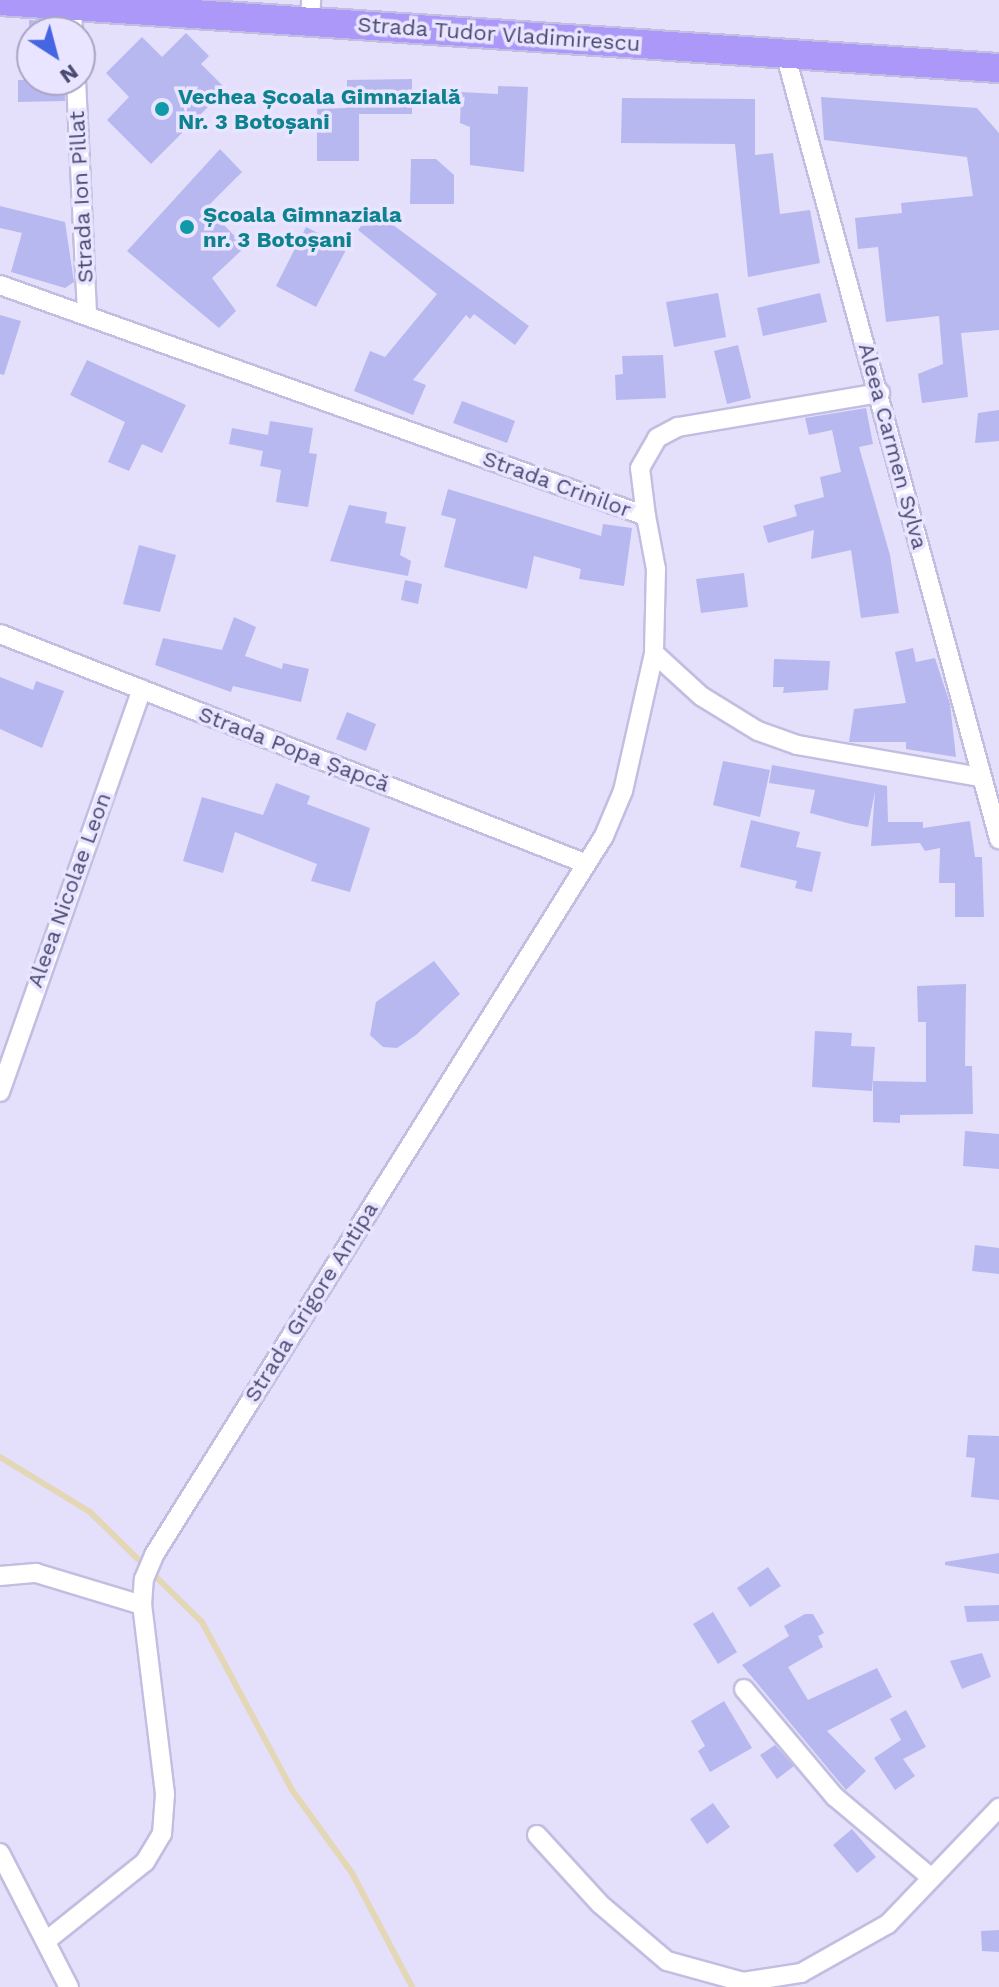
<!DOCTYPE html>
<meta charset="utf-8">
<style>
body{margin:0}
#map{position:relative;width:999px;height:1987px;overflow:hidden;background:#e4dffb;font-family:"Work Sans",sans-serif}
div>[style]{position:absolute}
.stream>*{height:6px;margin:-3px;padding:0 3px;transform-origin:3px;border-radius:3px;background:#e3d7b5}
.building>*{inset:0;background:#b7b8f0}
.roads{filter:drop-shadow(2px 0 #c1bee1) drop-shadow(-2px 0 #c1bee1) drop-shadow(0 2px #c1bee1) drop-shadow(0 -2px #c1bee1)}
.street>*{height:18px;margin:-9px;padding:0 9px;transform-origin:9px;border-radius:9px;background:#fff}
.primary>*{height:28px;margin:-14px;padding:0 14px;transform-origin:14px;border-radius:14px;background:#ac98f9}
.dots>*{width:22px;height:22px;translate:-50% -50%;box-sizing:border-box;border:4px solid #e9e4ff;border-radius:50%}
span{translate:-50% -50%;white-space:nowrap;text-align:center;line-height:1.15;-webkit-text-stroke:7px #e9e4ff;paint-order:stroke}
.street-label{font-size:22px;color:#484a70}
.culture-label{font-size:22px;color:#0d838f;font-weight:700}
.left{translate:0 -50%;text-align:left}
.north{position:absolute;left:16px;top:16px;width:80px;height:80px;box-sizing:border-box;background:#e9e4ff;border:2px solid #a9a6c6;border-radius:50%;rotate:144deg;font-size:22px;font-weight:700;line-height:32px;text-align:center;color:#484a70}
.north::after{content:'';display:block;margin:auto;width:28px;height:36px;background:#4665e3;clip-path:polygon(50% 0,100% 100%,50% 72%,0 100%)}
</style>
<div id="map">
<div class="stream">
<div style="left:0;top:1457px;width:105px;rotate:31.4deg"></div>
<div style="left:90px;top:1512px;width:157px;rotate:44.5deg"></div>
<div style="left:202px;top:1622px;width:191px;rotate:61.8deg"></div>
<div style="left:292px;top:1790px;width:102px;rotate:54.1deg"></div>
<div style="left:352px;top:1873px;width:129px;rotate:62.2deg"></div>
</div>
<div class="building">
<div style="clip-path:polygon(29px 20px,61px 22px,61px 32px,29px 32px)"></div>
<div style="clip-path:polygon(186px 33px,209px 56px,201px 64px,226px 89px,151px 164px,107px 120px,129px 97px,106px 73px,142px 37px,162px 57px)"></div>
<div style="clip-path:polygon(412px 79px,412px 114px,359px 114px,359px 161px,317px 161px,317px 109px,347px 108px,347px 80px)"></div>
<div style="clip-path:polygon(18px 80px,64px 80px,65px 101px,18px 102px)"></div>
<div style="clip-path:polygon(498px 86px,528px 87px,524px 172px,470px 165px,470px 127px,460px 123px,461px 92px,498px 94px)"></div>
<div style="clip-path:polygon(821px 97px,977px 108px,999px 133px,999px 330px,961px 333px,968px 397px,922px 403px,918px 374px,943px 364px,939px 316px,886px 322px,878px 247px,858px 249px,855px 218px,902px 213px,901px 203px,973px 196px,967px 157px,824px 140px)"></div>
<div style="clip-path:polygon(622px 98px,755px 99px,755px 155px,773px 153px,780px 214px,810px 210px,820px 263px,748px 277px,735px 144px,621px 143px)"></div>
<div style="clip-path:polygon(220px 149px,242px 172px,207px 207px,245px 247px,212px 278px,236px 311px,219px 328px,127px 251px)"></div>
<div style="clip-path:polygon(411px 159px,436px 159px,454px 175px,454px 204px,410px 204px)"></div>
<div style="clip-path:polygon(0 206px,65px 222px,74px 282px,65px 288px,11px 272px,22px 233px,0 228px)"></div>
<div style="clip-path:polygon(373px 210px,529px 326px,515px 345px,474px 314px,470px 319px,466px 315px,413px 380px,426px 385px,413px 415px,354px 391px,370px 351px,385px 357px,437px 294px,358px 230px)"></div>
<div style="clip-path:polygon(306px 227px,347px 248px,316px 307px,276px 286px)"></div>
<div style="clip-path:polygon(718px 293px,726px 337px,674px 347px,666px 302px)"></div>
<div style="clip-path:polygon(820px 293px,827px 322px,763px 336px,757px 308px)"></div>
<div style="clip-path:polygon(0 315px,21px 321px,4px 375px,0 374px)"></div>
<div style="clip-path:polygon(738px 345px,751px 398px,727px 404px,714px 351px)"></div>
<div style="clip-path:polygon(663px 355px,666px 398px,616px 400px,615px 375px,623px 374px,622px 356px)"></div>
<div style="clip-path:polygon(87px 360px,186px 405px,162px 453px,142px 444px,129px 471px,108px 462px,125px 422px,70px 395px)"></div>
<div style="clip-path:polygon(462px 401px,515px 421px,507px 443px,453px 423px)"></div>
<div style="clip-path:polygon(866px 408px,873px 444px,859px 447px,890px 555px,899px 613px,861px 618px,851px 550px,811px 559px,814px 530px,768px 543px,763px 526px,797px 516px,794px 505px,824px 497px,820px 477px,841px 472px,832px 430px,809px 435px,805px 418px)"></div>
<div style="clip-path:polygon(999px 410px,999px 441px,975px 443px,978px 413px)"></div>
<div style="clip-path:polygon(270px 421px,313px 428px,309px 453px,317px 454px,308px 507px,276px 502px,281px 470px,260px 466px,263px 451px,229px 444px,232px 428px,268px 435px)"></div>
<div style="clip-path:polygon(448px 489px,601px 536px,603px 524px,632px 528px,624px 586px,579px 579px,581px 569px,534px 556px,527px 589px,444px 567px,456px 519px,441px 515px)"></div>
<div style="clip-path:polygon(349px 505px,387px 512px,385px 523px,406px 527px,400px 555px,411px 561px,408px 576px,330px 561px)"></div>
<div style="clip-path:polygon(139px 545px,176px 555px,160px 612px,123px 604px)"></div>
<div style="clip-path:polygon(744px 573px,748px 607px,701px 613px,696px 579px)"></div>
<div style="clip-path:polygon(405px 580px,422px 584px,418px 604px,401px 600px)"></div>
<div style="clip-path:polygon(234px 617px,256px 627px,245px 656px,282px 669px,283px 663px,309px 669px,301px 702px,233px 686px,231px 692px,155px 665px,163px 638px,222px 650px)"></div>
<div style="clip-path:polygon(913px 648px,916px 662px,935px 658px,950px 704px,956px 757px,906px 749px,906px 742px,849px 742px,854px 709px,906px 703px,895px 652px)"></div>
<div style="clip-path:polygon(774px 659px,830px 661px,828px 690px,783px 693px,784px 687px,773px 687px)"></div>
<div style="clip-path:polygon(0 677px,33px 690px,36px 681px,64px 691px,42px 748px,0 729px)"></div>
<div style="clip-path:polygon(347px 712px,376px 724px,366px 751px,336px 739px)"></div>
<div style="clip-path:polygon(723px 761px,770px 770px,760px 817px,713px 805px)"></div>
<div style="clip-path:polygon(772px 765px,887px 786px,888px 822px,923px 822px,923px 828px,970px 821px,975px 857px,982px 857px,984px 917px,955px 917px,955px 883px,939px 883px,940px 848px,925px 851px,920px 843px,871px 846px,875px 791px,868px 827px,851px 824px,810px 813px,815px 790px,769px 783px)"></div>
<div style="clip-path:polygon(276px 783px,310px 796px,307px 804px,370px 828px,350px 892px,311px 881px,317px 864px,235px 832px,223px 873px,183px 861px,202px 797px,263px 815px)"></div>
<div style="clip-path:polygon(751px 820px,800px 832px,796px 847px,821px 852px,812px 892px,795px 888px,797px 881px,740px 867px)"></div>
<div style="clip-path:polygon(434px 961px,460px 994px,416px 1035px,397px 1048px,383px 1047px,370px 1035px,376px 1002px)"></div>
<div style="clip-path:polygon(966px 984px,965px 1066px,972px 1066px,973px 1114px,900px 1115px,900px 1123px,873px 1122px,873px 1081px,926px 1082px,926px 1022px,918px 1022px,917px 986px)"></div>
<div style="clip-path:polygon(815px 1031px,852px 1033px,851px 1046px,875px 1047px,872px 1091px,812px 1087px)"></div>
<div style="clip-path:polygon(965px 1131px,999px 1134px,999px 1169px,963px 1166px)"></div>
<div style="clip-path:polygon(975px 1245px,999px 1248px,999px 1274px,972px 1271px)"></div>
<div style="clip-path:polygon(968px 1435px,999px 1436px,999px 1500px,971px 1497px,975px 1458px,966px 1457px)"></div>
<div style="clip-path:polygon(999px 1553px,999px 1574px,945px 1565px,945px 1562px)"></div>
<div style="clip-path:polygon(768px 1567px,781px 1586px,750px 1607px,737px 1588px)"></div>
<div style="clip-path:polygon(999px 1605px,999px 1621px,967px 1622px,964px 1606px)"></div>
<div style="clip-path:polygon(713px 1612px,737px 1652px,718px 1664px,693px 1624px)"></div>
<div style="clip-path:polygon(805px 1614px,813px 1614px,824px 1633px,818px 1636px,823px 1647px,788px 1667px,808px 1700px,877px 1668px,892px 1697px,827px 1731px,866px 1771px,846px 1790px,742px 1665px,789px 1636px,784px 1626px)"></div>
<div style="clip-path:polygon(982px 1653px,991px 1677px,962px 1689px,950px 1661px)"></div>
<div style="clip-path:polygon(724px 1701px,752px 1748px,710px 1772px,698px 1751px,705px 1746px,691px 1721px)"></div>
<div style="clip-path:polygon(906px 1710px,926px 1747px,903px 1759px,915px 1776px,895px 1790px,874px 1758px,901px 1740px,890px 1719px)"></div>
<div style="clip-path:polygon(775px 1745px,794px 1766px,777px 1779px,760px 1755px)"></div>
<div style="clip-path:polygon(713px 1803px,730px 1827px,707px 1844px,690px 1819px)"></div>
<div style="clip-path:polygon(852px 1829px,876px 1857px,857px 1873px,833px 1845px)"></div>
<div style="clip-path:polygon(999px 1930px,999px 1952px,982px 1951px,981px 1931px)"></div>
</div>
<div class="roads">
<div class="street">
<div style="left:72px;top:6px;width:26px;rotate:88deg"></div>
<div style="left:310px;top:22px;width:22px;rotate:-87deg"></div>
<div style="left:785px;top:53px;width:815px;rotate:74.77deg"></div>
<div style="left:76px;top:80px;width:234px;rotate:87.3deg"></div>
<div style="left:0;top:285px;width:686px;rotate:19.68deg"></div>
<div style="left:646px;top:516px;width:54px;rotate:79.3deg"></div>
<div style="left:656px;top:569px;width:84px;rotate:91.4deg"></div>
<div style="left:654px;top:653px;width:64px;rotate:42.5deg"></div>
<div style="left:701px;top:696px;width:67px;rotate:31.6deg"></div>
<div style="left:758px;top:731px;width:41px;rotate:19.7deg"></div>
<div style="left:797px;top:745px;width:186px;rotate:9.9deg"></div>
<div style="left:646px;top:516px;width:48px;rotate:-97.1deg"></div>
<div style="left:640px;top:468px;width:34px;rotate:-60deg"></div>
<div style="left:657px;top:438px;width:24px;rotate:-28deg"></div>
<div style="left:678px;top:427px;width:205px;rotate:-9.6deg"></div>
<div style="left:0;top:634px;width:630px;rotate:21.4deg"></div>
<div style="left:0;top:1092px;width:427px;rotate:-70.6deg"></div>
<div style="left:0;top:1576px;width:36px;rotate:-5deg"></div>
<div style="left:36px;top:1573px;width:111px;rotate:16.8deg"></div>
<div style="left:744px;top:1689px;width:141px;rotate:49.9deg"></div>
<div style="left:835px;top:1797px;width:123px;rotate:40deg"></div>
<div style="left:537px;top:1835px;width:93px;rotate:47.6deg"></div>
<div style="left:600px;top:1904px;width:88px;rotate:40.4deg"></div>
<div style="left:667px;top:1961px;width:79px;rotate:15.4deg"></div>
<div style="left:743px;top:1982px;width:59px;rotate:-8.8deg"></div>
<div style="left:801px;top:1973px;width:100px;rotate:-29.4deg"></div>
<div style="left:888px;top:1924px;width:161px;rotate:-46.3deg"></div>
<div style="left:0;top:1853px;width:151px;rotate:62.8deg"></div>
<div style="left:46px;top:1941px;width:127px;rotate:-38.6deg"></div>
<div style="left:145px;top:1862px;width:33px;rotate:-59deg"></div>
<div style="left:162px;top:1834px;width:40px;rotate:-85.7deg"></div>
<div style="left:165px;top:1794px;width:190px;rotate:-96.9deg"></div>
<div style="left:142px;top:1605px;width:26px;rotate:-86deg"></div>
<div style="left:144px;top:1579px;width:26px;rotate:-67deg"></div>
<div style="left:154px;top:1555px;width:848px;rotate:-57.96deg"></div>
<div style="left:604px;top:836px;width:49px;rotate:-67.1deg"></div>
<div style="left:623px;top:791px;width:141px;rotate:-77.3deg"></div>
</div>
<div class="primary">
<div style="left:0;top:1px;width:1001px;rotate:3.84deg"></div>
</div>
</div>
<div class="dots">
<div style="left:162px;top:109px;background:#0f9aa8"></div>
<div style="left:187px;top:227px;background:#0f9aa8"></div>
</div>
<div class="street-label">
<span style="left:499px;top:34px;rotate:4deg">Strada Tudor Vladimirescu</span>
<span style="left:81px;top:197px;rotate:-93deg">Strada Ion Pillat</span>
<span style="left:893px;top:446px;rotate:75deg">Aleea Carmen Sylva</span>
<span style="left:557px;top:484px;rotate:20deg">Strada Crinilor</span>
<span style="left:294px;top:749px;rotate:21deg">Strada Popa Șapcă</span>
<span style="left:69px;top:890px;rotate:-70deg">Aleea Nicolae Leon</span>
<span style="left:311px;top:1302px;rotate:-58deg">Strada Grigore Antipa</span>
</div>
<div class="culture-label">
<span class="left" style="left:178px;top:109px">Vechea Școala Gimnazială<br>Nr. 3 Botoșani</span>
<span class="left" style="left:203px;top:227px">Școala Gimnaziala<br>nr. 3 Botoșani</span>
</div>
<div class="north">N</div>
</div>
